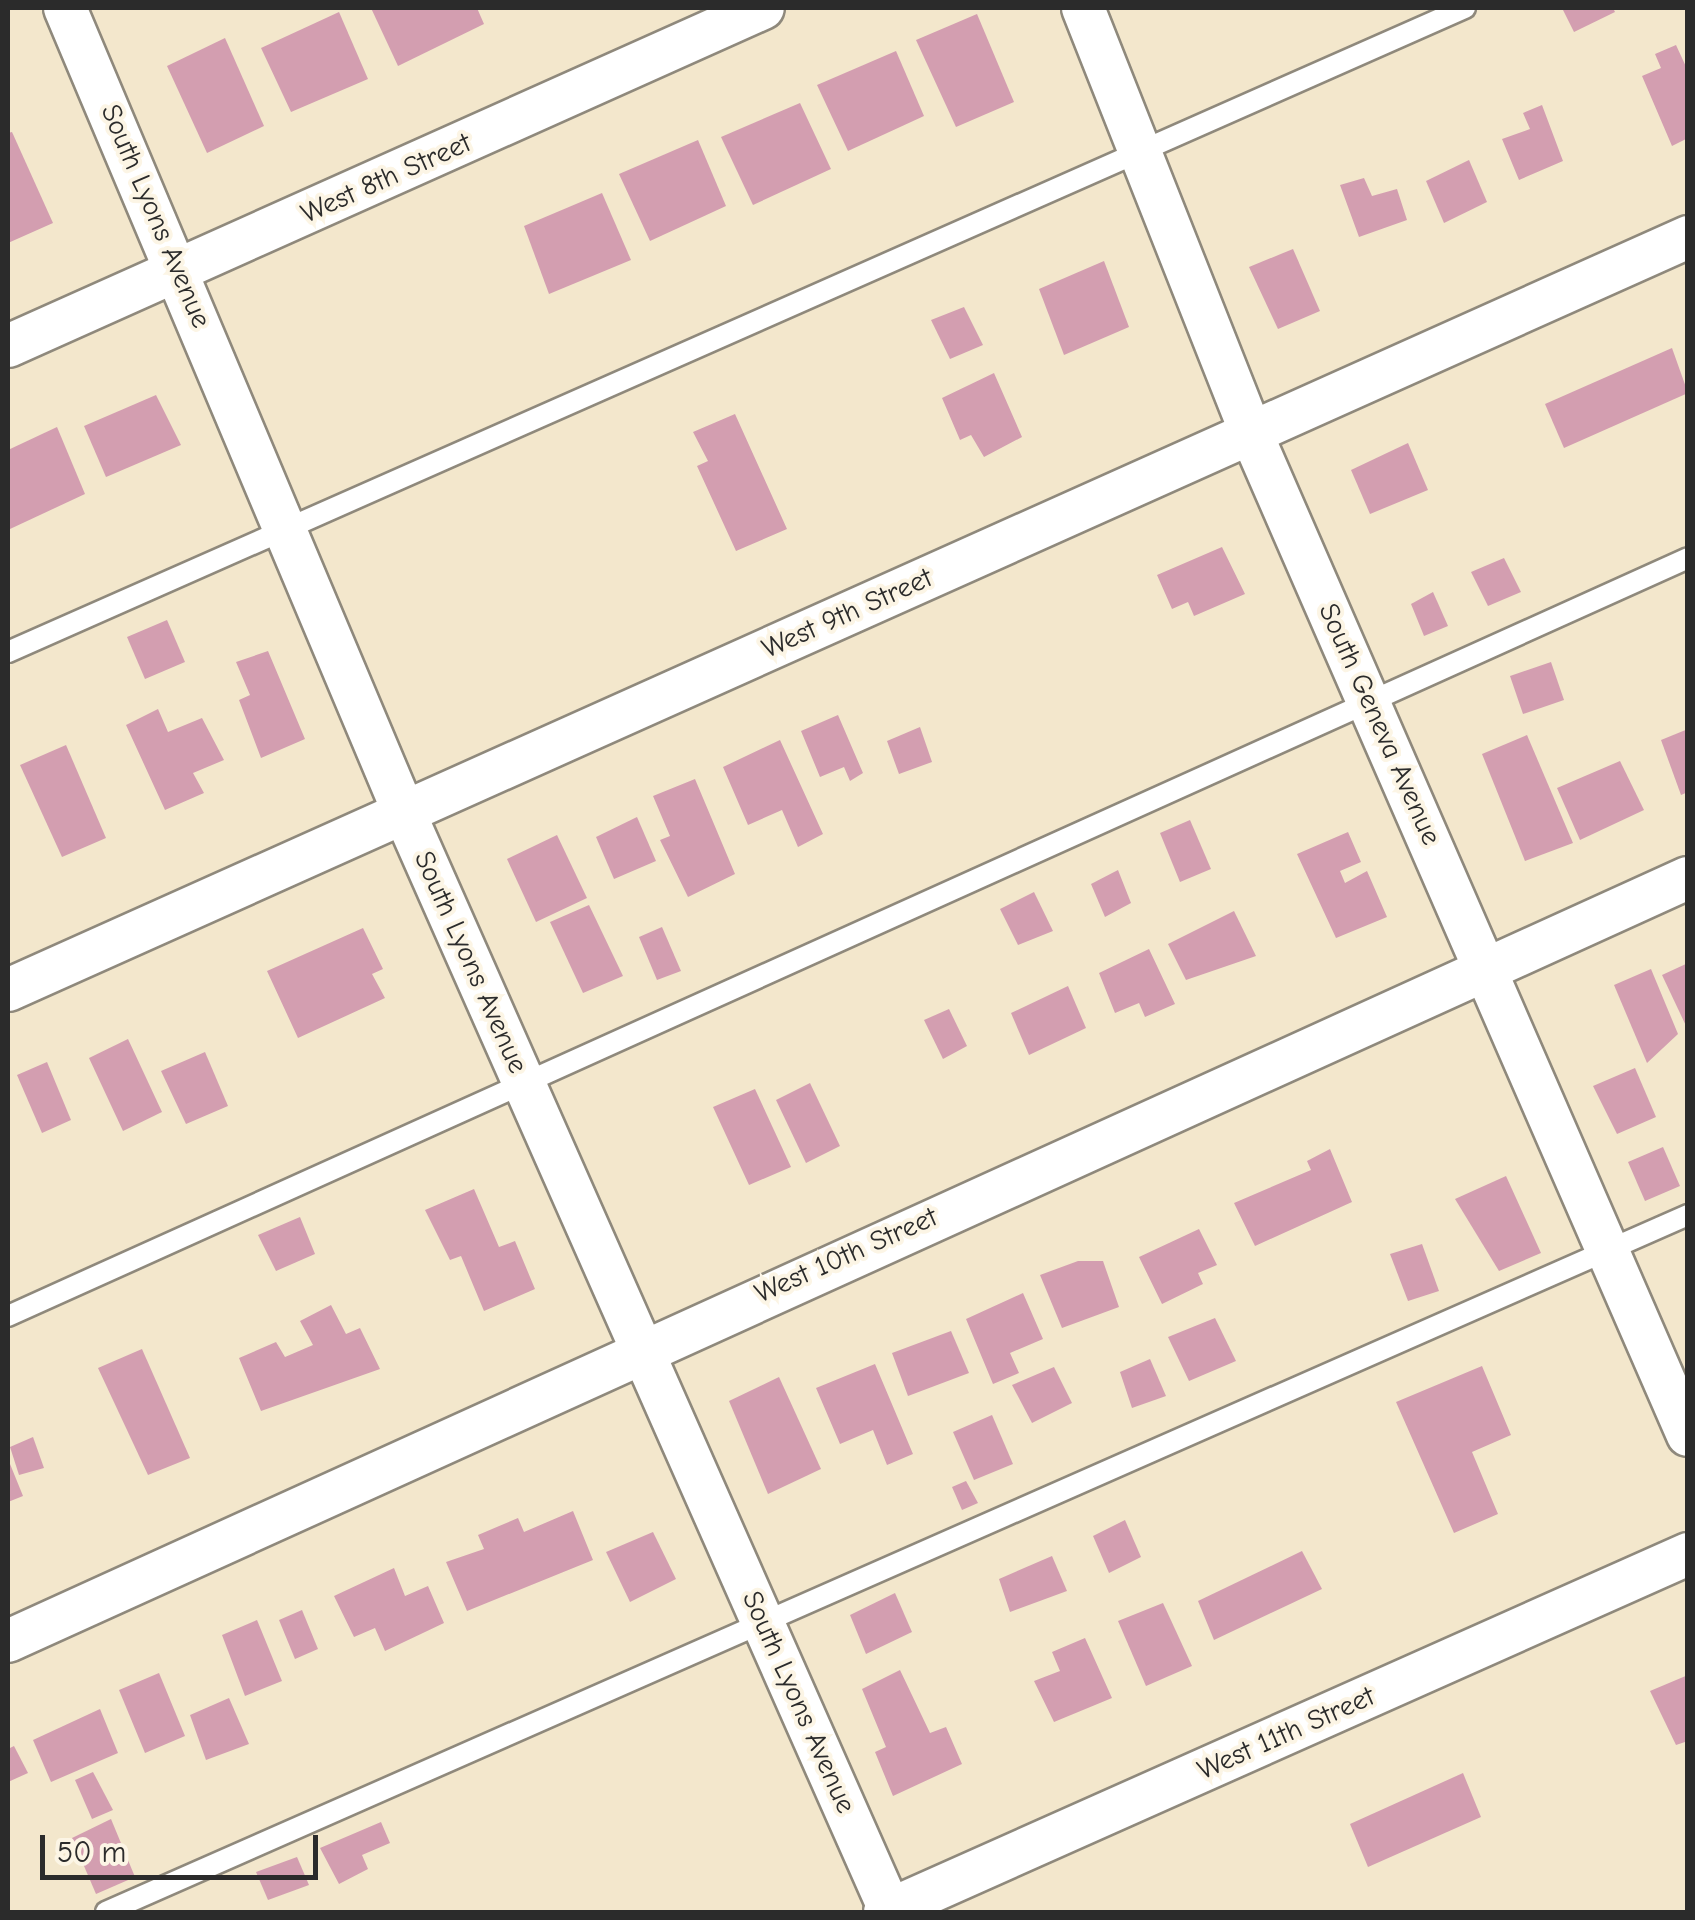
<!DOCTYPE html>
<style>
body{margin:0}
#map{position:relative;width:1695px;height:1920px;overflow:hidden;background:#f3e7cc;font-family:"Comic Neue",sans-serif}
div>[style]{position:absolute}
.building>*{inset:0;background:#d39eb0}
.roads{filter:drop-shadow(2px 0 #8f897c) drop-shadow(-2px 0 #8f897c) drop-shadow(0 2px #8f897c) drop-shadow(0 -2px #8f897c)}
.lane>*{height:20px;margin:-10px;padding:0 10px;transform-origin:10px;border-radius:10px;background:#fff}
.street>*{height:42px;margin:-21px;padding:0 21px;transform-origin:21px;border-radius:21px;background:#fff}
span{translate:-50% -50%;white-space:nowrap;text-align:center;line-height:1.15;-webkit-text-stroke:8px #fcf5e5;paint-order:stroke}
.street-label{font-size:28px;color:#2b2b2b}
.frame{position:absolute;inset:0;border:10px solid #2b2b2b;pointer-events:none}
.scale{position:absolute;left:40px;top:1835px;width:278px;height:45px;box-sizing:border-box;border:5px solid #2b2b2b;border-top:0;padding-left:12px;font-size:30px;line-height:35px;white-space:nowrap;color:#2b2b2b;-webkit-text-stroke:8px #fcf5e5;paint-order:stroke}
</style>
<div id="map">
<div class="building">
<div style="clip-path:polygon(371px 8px,477px 8px,484px 24px,398px 66px)"></div>
<div style="clip-path:polygon(1562px 8px,1613px 8px,1615px 12px,1574px 32px)"></div>
<div style="clip-path:polygon(339px 12px,368px 79px,291px 112px,261px 48px)"></div>
<div style="clip-path:polygon(977px 14px,1014px 102px,956px 127px,916px 40px)"></div>
<div style="clip-path:polygon(225px 38px,264px 126px,207px 153px,167px 66px)"></div>
<div style="clip-path:polygon(1676px 45px,1688px 71px,1688px 138px,1672px 146px,1642px 76px,1661px 68px,1655px 54px)"></div>
<div style="clip-path:polygon(896px 51px,924px 116px,848px 151px,817px 85px)"></div>
<div style="clip-path:polygon(800px 103px,831px 169px,753px 205px,721px 137px)"></div>
<div style="clip-path:polygon(1542px 105px,1563px 161px,1519px 180px,1502px 139px,1530px 129px,1523px 113px)"></div>
<div style="clip-path:polygon(12px 132px,53px 223px,8px 243px,8px 133px)"></div>
<div style="clip-path:polygon(698px 140px,726px 206px,650px 241px,619px 174px)"></div>
<div style="clip-path:polygon(1469px 160px,1487px 202px,1444px 223px,1426px 181px)"></div>
<div style="clip-path:polygon(1364px 178px,1372px 196px,1397px 189px,1407px 220px,1359px 237px,1340px 185px)"></div>
<div style="clip-path:polygon(602px 193px,631px 260px,549px 294px,524px 226px)"></div>
<div style="clip-path:polygon(1293px 249px,1320px 311px,1278px 329px,1249px 267px)"></div>
<div style="clip-path:polygon(1104px 261px,1129px 327px,1064px 355px,1039px 289px)"></div>
<div style="clip-path:polygon(964px 307px,983px 345px,950px 359px,931px 320px)"></div>
<div style="clip-path:polygon(1672px 348px,1688px 393px,1564px 448px,1545px 404px)"></div>
<div style="clip-path:polygon(994px 373px,1022px 437px,984px 457px,971px 435px,960px 440px,942px 398px)"></div>
<div style="clip-path:polygon(156px 395px,181px 445px,106px 477px,84px 426px)"></div>
<div style="clip-path:polygon(735px 414px,787px 529px,736px 551px,697px 466px,708px 461px,693px 432px)"></div>
<div style="clip-path:polygon(57px 427px,85px 494px,10px 529px,8px 450px)"></div>
<div style="clip-path:polygon(1408px 443px,1428px 490px,1370px 514px,1351px 470px)"></div>
<div style="clip-path:polygon(1222px 547px,1245px 594px,1194px 616px,1188px 602px,1172px 609px,1157px 575px)"></div>
<div style="clip-path:polygon(1504px 558px,1521px 592px,1488px 606px,1471px 572px)"></div>
<div style="clip-path:polygon(1433px 592px,1448px 626px,1424px 636px,1411px 604px)"></div>
<div style="clip-path:polygon(167px 620px,185px 662px,145px 679px,127px 637px)"></div>
<div style="clip-path:polygon(268px 651px,305px 739px,261px 758px,239px 700px,250px 695px,236px 662px)"></div>
<div style="clip-path:polygon(1551px 662px,1564px 700px,1523px 714px,1510px 676px)"></div>
<div style="clip-path:polygon(158px 709px,168px 732px,202px 718px,224px 760px,193px 773px,204px 793px,165px 810px,126px 725px)"></div>
<div style="clip-path:polygon(838px 715px,863px 773px,850px 781px,844px 767px,820px 777px,801px 731px)"></div>
<div style="clip-path:polygon(920px 727px,932px 762px,899px 774px,887px 741px)"></div>
<div style="clip-path:polygon(1688px 729px,1688px 792px,1681px 795px,1661px 740px)"></div>
<div style="clip-path:polygon(1527px 735px,1573px 843px,1525px 861px,1482px 754px)"></div>
<div style="clip-path:polygon(780px 740px,823px 834px,798px 847px,782px 810px,748px 825px,723px 767px)"></div>
<div style="clip-path:polygon(66px 745px,106px 838px,62px 857px,20px 765px)"></div>
<div style="clip-path:polygon(1620px 761px,1644px 810px,1580px 840px,1557px 788px)"></div>
<div style="clip-path:polygon(695px 779px,735px 874px,688px 897px,660px 840px,670px 836px,653px 796px)"></div>
<div style="clip-path:polygon(637px 817px,656px 861px,614px 879px,596px 837px)"></div>
<div style="clip-path:polygon(1190px 820px,1211px 869px,1180px 882px,1160px 833px)"></div>
<div style="clip-path:polygon(1348px 832px,1361px 862px,1340px 871px,1345px 883px,1367px 871px,1387px 917px,1336px 938px,1297px 854px)"></div>
<div style="clip-path:polygon(557px 835px,587px 898px,536px 922px,507px 859px)"></div>
<div style="clip-path:polygon(1118px 870px,1131px 903px,1105px 917px,1091px 884px)"></div>
<div style="clip-path:polygon(1034px 892px,1053px 931px,1018px 945px,1000px 909px)"></div>
<div style="clip-path:polygon(589px 905px,623px 976px,583px 993px,550px 922px)"></div>
<div style="clip-path:polygon(1234px 911px,1256px 956px,1186px 980px,1168px 944px)"></div>
<div style="clip-path:polygon(662px 927px,681px 971px,657px 980px,639px 937px)"></div>
<div style="clip-path:polygon(363px 928px,383px 969px,372px 974px,385px 998px,298px 1038px,267px 971px)"></div>
<div style="clip-path:polygon(1149px 949px,1175px 1004px,1145px 1017px,1139px 1003px,1115px 1013px,1099px 973px)"></div>
<div style="clip-path:polygon(1688px 963px,1688px 1030px,1662px 975px)"></div>
<div style="clip-path:polygon(1651px 969px,1678px 1034px,1647px 1063px,1614px 985px)"></div>
<div style="clip-path:polygon(1068px 986px,1086px 1028px,1029px 1055px,1011px 1013px)"></div>
<div style="clip-path:polygon(949px 1009px,967px 1046px,943px 1059px,924px 1020px)"></div>
<div style="clip-path:polygon(128px 1039px,162px 1112px,123px 1131px,89px 1058px)"></div>
<div style="clip-path:polygon(205px 1052px,228px 1106px,186px 1124px,161px 1071px)"></div>
<div style="clip-path:polygon(47px 1062px,71px 1120px,42px 1133px,17px 1075px)"></div>
<div style="clip-path:polygon(1635px 1068px,1656px 1117px,1617px 1134px,1593px 1086px)"></div>
<div style="clip-path:polygon(810px 1083px,840px 1146px,806px 1163px,776px 1100px)"></div>
<div style="clip-path:polygon(755px 1089px,791px 1167px,749px 1185px,713px 1107px)"></div>
<div style="clip-path:polygon(1663px 1147px,1680px 1186px,1645px 1201px,1628px 1162px)"></div>
<div style="clip-path:polygon(1330px 1149px,1352px 1202px,1255px 1246px,1234px 1203px,1311px 1170px,1307px 1161px)"></div>
<div style="clip-path:polygon(1506px 1176px,1541px 1253px,1499px 1271px,1455px 1199px)"></div>
<div style="clip-path:polygon(474px 1189px,499px 1247px,515px 1241px,535px 1289px,484px 1311px,461px 1256px,450px 1260px,425px 1210px)"></div>
<div style="clip-path:polygon(300px 1217px,315px 1254px,276px 1271px,258px 1235px)"></div>
<div style="clip-path:polygon(1199px 1229px,1217px 1265px,1198px 1273px,1203px 1284px,1162px 1304px,1139px 1257px)"></div>
<div style="clip-path:polygon(1422px 1244px,1439px 1291px,1408px 1301px,1390px 1254px)"></div>
<div style="clip-path:polygon(1078px 1261px,1103px 1261px,1119px 1307px,1062px 1328px,1040px 1275px)"></div>
<div style="clip-path:polygon(1023px 1293px,1043px 1339px,1010px 1353px,1019px 1373px,993px 1384px,966px 1319px)"></div>
<div style="clip-path:polygon(331px 1305px,346px 1334px,360px 1328px,380px 1369px,261px 1411px,239px 1358px,276px 1342px,285px 1357px,313px 1345px,300px 1321px)"></div>
<div style="clip-path:polygon(1215px 1318px,1236px 1361px,1189px 1381px,1168px 1337px)"></div>
<div style="clip-path:polygon(951px 1331px,969px 1373px,908px 1396px,892px 1353px)"></div>
<div style="clip-path:polygon(142px 1349px,190px 1458px,148px 1475px,98px 1368px)"></div>
<div style="clip-path:polygon(1150px 1359px,1166px 1396px,1132px 1408px,1120px 1372px)"></div>
<div style="clip-path:polygon(875px 1364px,913px 1454px,887px 1465px,873px 1430px,840px 1444px,816px 1388px)"></div>
<div style="clip-path:polygon(1482px 1366px,1511px 1435px,1472px 1452px,1498px 1514px,1454px 1533px,1396px 1402px)"></div>
<div style="clip-path:polygon(1054px 1367px,1072px 1403px,1032px 1423px,1012px 1385px)"></div>
<div style="clip-path:polygon(779px 1377px,821px 1469px,768px 1494px,729px 1401px)"></div>
<div style="clip-path:polygon(992px 1415px,1013px 1464px,974px 1480px,953px 1432px)"></div>
<div style="clip-path:polygon(33px 1437px,44px 1468px,19px 1475px,10px 1447px)"></div>
<div style="clip-path:polygon(8px 1459px,23px 1496px,8px 1502px)"></div>
<div style="clip-path:polygon(966px 1481px,978px 1503px,962px 1510px,952px 1487px)"></div>
<div style="clip-path:polygon(573px 1511px,593px 1560px,467px 1611px,446px 1562px,484px 1549px,478px 1535px,518px 1518px,524px 1532px)"></div>
<div style="clip-path:polygon(1125px 1520px,1141px 1557px,1109px 1573px,1093px 1536px)"></div>
<div style="clip-path:polygon(653px 1532px,676px 1579px,630px 1602px,606px 1552px)"></div>
<div style="clip-path:polygon(1302px 1551px,1322px 1589px,1214px 1640px,1198px 1601px)"></div>
<div style="clip-path:polygon(1052px 1556px,1067px 1591px,1010px 1612px,999px 1579px)"></div>
<div style="clip-path:polygon(394px 1568px,405px 1596px,428px 1586px,444px 1623px,385px 1651px,375px 1628px,354px 1637px,334px 1596px)"></div>
<div style="clip-path:polygon(895px 1593px,912px 1632px,866px 1654px,850px 1615px)"></div>
<div style="clip-path:polygon(1163px 1603px,1192px 1666px,1146px 1686px,1118px 1621px)"></div>
<div style="clip-path:polygon(302px 1610px,318px 1649px,295px 1659px,279px 1620px)"></div>
<div style="clip-path:polygon(257px 1620px,282px 1681px,245px 1696px,222px 1635px)"></div>
<div style="clip-path:polygon(1085px 1638px,1112px 1698px,1054px 1722px,1034px 1681px,1060px 1671px,1052px 1652px)"></div>
<div style="clip-path:polygon(900px 1670px,930px 1733px,946px 1727px,962px 1764px,893px 1796px,875px 1752px,886px 1747px,862px 1689px)"></div>
<div style="clip-path:polygon(159px 1673px,185px 1736px,145px 1753px,119px 1690px)"></div>
<div style="clip-path:polygon(1688px 1675px,1688px 1741px,1676px 1745px,1650px 1691px)"></div>
<div style="clip-path:polygon(229px 1698px,249px 1744px,206px 1760px,190px 1715px)"></div>
<div style="clip-path:polygon(100px 1709px,118px 1753px,51px 1782px,33px 1740px)"></div>
<div style="clip-path:polygon(14px 1746px,28px 1773px,8px 1782px,8px 1749px)"></div>
<div style="clip-path:polygon(93px 1772px,113px 1810px,92px 1819px,75px 1780px)"></div>
<div style="clip-path:polygon(1463px 1773px,1481px 1817px,1368px 1867px,1350px 1824px)"></div>
<div style="clip-path:polygon(111px 1819px,135px 1877px,96px 1894px,72px 1838px)"></div>
<div style="clip-path:polygon(381px 1822px,390px 1843px,362px 1855px,368px 1869px,339px 1884px,320px 1848px)"></div>
<div style="clip-path:polygon(297px 1857px,309px 1885px,268px 1900px,256px 1872px)"></div>
</div>
<div class="roads">
<div class="lane">
<div style="left:8px;top:652px;width:1593px;rotate:-23.85deg"></div>
<div style="left:8px;top:1316px;width:1843px;rotate:-24.28deg"></div>
<div style="left:106px;top:1912px;width:1729px;rotate:-23.78deg"></div>
</div>
<div class="street">
<div style="left:65px;top:8px;width:870px;rotate:67.15deg"></div>
<div style="left:403px;top:810px;width:1203px;rotate:66.12deg"></div>
<div style="left:1083px;top:8px;width:457px;rotate:68.4deg"></div>
<div style="left:1251px;top:433px;width:1093px;rotate:66.44deg"></div>
<div style="left:8px;top:346px;width:827px;rotate:-24.12deg"></div>
<div style="left:8px;top:990px;width:1841px;rotate:-24.14deg"></div>
<div style="left:8px;top:1641px;width:1845px;rotate:-24.43deg"></div>
<div style="left:885px;top:1912px;width:879px;rotate:-24.03deg"></div>
</div>
</div>
<div class="street-label">
<span style="left:386px;top:178px;rotate:-24deg">West 8th Street</span>
<span style="left:156px;top:216px;rotate:67deg">South Lyons Avenue</span>
<span style="left:847px;top:613px;rotate:-24deg">West 9th Street</span>
<span style="left:1380px;top:724px;rotate:66deg">South Geneva Avenue</span>
<span style="left:471px;top:962px;rotate:66deg">South Lyons Avenue</span>
<span style="left:846px;top:1255px;rotate:-24deg">West 10th Street</span>
<span style="left:799px;top:1702px;rotate:66deg">South Lyons Avenue</span>
<span style="left:1286px;top:1733px;rotate:-24deg">West 11th Street</span>
</div>
<div class="frame"></div>
<div class="scale">50 m</div>
</div>
